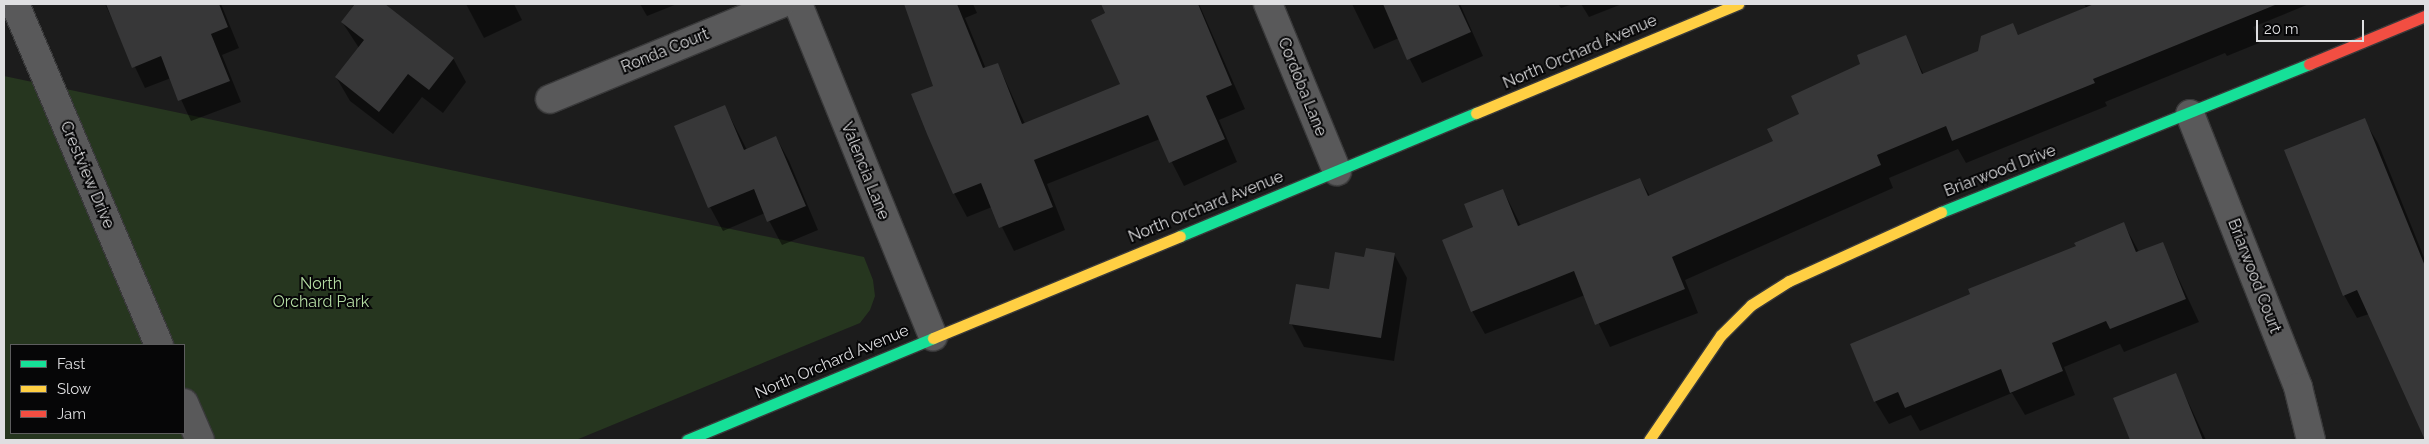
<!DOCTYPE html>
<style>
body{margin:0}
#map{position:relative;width:2429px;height:444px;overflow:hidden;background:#1c1c1c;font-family:Raleway,sans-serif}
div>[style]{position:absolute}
.green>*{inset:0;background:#26361f}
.shadow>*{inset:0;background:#0007}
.building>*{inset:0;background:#373738}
.roads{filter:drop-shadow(1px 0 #39393a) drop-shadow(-1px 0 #39393a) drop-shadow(0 1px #39393a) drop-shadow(0 -1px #39393a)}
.street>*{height:28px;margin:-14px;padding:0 14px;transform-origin:14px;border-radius:14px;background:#59595a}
.fast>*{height:11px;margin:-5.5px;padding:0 5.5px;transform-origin:5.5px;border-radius:5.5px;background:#16e098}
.slow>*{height:11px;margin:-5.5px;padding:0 5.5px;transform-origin:5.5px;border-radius:5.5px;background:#ffcf43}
.jam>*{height:11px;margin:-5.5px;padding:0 5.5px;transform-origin:5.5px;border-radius:5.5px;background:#f24e42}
span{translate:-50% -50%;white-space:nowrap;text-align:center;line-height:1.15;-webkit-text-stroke:4px #060607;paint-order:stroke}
.street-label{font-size:16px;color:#dfdfe1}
.park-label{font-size:16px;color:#b3dba2}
.frame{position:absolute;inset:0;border:5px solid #dfdfe1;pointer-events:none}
.legend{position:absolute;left:10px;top:344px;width:175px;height:90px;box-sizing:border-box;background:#060607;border:1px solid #5d5d5e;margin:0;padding:6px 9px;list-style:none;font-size:15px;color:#dfdfe1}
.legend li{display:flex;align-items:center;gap:10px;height:25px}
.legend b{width:25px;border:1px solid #5d5d5e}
.scale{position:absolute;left:2256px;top:20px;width:108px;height:22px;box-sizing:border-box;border:2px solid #dfdfe1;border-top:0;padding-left:6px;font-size:15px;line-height:18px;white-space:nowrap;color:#dfdfe1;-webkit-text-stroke:4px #060607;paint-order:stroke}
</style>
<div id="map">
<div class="green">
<div style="clip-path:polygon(evenodd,4px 76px,864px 257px,873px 280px,875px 296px,870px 310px,860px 323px,576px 440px,4px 440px,4px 76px,11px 345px,184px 345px,184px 433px,11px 433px,11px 345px)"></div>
</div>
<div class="shadow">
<div style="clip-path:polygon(105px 4px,221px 4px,239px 48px,222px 55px,241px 102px,191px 121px,171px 78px,145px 88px)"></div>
<div style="clip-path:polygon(356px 4px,383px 4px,453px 58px,466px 82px,443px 113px,422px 97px,393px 134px,350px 101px,336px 77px,359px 48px,342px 22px)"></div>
<div style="clip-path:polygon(466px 4px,514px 4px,522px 20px,484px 38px)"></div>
<div style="clip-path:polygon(640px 4px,677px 4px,647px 16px)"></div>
<div style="clip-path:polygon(906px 4px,973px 4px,977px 13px,965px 18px,986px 69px,998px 64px,1025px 124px,1121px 85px,1103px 4px,1199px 4px,1245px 109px,1219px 120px,1237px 162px,1184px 186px,1160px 139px,1047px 184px,1065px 230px,1014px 251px,992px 207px,967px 217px,954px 193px,935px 86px)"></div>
<div style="clip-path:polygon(1352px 4px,1460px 4px,1483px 56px,1422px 83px,1399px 38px,1374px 49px)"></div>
<div style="clip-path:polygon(1558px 4px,1573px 4px,1561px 8px)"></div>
<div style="clip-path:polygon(1581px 4px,1622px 4px,1589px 17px)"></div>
<div style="clip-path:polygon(2084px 4px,2309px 4px,2253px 27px,2259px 43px,2227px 56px,2225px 53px,2105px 102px,2107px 106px,1966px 163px,1958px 149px,1889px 178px,1893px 188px,1685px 280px,1698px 313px,1610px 347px,1585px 295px,1485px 334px,1472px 311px,1474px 228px,1503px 190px,1521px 226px,1640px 179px,1650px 196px,1775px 141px,1801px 115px,1862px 65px,1905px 37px,1924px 75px,1979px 52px,2012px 25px,2019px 36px,2086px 8px)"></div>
<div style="clip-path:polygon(725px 107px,747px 150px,776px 137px,789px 161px,818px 230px,782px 245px,765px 213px,723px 231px,710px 207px)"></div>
<div style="clip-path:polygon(2364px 120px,2378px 143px,2425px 260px,2425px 417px,2420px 419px,2369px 314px,2357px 318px,2344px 295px)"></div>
<div style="clip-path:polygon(2124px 224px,2139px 252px,2162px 243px,2199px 322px,2124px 352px,2120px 344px,2064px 367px,2075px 395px,2025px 415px,2012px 393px,1920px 431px,1911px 415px,1889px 424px,1875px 401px,1972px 295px)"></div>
<div style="clip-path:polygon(1394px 254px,1407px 278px,1394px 361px,1304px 347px,1291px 323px,1365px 258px)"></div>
<div style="clip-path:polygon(2175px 374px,2206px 440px,2131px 440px,2114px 399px)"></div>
</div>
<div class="building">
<div style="clip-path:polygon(106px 4px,219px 4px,228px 27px,211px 34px,230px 81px,178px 101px,161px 56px,132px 68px)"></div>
<div style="clip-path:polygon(355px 4px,385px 4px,454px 58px,429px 90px,408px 74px,379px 112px,335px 77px,364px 40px,341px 22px)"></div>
<div style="clip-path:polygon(904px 4px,957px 4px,983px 68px,998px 63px,1022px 124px,1120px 84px,1091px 20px,1105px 13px,1101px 4px,1198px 4px,1232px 85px,1206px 96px,1225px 139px,1169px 163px,1148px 115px,1034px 160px,1053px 207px,999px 228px,981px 183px,953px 194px,927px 134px,911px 94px,933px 86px)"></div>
<div style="clip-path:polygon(1383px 4px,1458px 4px,1471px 32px,1407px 60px)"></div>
<div style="clip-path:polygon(2094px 4px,2275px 5px,2093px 79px,2095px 83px,1952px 141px,1946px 126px,1877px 155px,1881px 165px,1672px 257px,1685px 289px,1595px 325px,1574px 271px,1471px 312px,1442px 240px,1473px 227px,1464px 204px,1503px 189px,1518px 226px,1640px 178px,1648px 196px,1773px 141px,1767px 129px,1799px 114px,1791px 96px,1860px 64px,1857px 55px,1906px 35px,1922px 74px,1978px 51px,1981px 36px,2013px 23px,2018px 35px)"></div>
<div style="clip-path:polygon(725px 105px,744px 150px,776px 136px,806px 206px,767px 222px,754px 189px,708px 208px,674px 126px)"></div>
<div style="clip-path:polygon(2365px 118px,2425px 266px,2425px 440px,2357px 290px,2343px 296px,2284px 150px)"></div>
<div style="clip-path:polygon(2124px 222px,2136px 252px,2163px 242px,2186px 299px,2110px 329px,2106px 321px,2052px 343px,2063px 371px,2010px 393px,2001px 369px,1905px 408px,1898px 392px,1874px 402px,1850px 344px,1970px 294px,1968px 289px,2076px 246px,2074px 243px)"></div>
<div style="clip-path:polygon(1366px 248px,1395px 253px,1381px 338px,1289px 324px,1296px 284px,1329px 289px,1335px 252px,1364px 257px)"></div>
<div style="clip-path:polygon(2176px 373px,2203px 440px,2130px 440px,2113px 398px)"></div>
</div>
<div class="roads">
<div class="street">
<div style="left:15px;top:4px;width:370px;rotate:67.1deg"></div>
<div style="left:798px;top:4px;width:359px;rotate:67.9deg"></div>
<div style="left:1268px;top:4px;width:181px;rotate:67.6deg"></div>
<div style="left:550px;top:99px;width:250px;rotate:-22.4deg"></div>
<div style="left:2190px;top:114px;width:294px;rotate:68.4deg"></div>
<div style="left:2298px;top:387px;width:55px;rotate:76.2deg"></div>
<div style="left:184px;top:403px;width:40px;rotate:66.6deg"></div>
</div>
<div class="fast">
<div style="left:1941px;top:212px;width:397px;rotate:-21.9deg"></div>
<div style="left:1180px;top:236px;width:321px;rotate:-22.6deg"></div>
<div style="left:687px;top:440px;width:266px;rotate:-22.5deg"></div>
</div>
<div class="slow">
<div style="left:1476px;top:113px;width:284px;rotate:-22.6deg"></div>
<div style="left:933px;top:338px;width:267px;rotate:-22.4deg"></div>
<div style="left:1649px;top:440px;width:127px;rotate:-55.6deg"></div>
<div style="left:1721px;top:335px;width:42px;rotate:-45deg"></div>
<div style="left:1751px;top:305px;width:45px;rotate:-32.3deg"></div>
<div style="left:1789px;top:281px;width:167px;rotate:-24.4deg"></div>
</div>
<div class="jam">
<div style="left:2309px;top:64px;width:126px;rotate:-22.5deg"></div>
</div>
</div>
<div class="street-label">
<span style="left:665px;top:51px;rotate:-22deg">Ronda Court</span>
<span style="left:1580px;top:52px;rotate:-23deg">North Orchard Avenue</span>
<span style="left:1302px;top:87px;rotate:68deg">Cordoba Lane</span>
<span style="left:865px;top:171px;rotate:68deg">Valencia Lane</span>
<span style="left:2000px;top:171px;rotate:-21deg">Briarwood Drive</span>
<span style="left:87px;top:175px;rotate:67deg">Crestview Drive</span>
<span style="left:1206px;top:207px;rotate:-22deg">North Orchard Avenue</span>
<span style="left:2254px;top:276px;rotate:69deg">Briarwood Court</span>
<span style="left:832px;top:362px;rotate:-23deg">North Orchard Avenue</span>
</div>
<div class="park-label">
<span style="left:321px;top:293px">North<br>Orchard Park</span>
</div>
<div class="frame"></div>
<ul class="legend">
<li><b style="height:6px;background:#16e098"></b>Fast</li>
<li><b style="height:6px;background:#ffcf43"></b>Slow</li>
<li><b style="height:6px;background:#f24e42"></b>Jam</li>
</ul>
<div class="scale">20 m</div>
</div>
